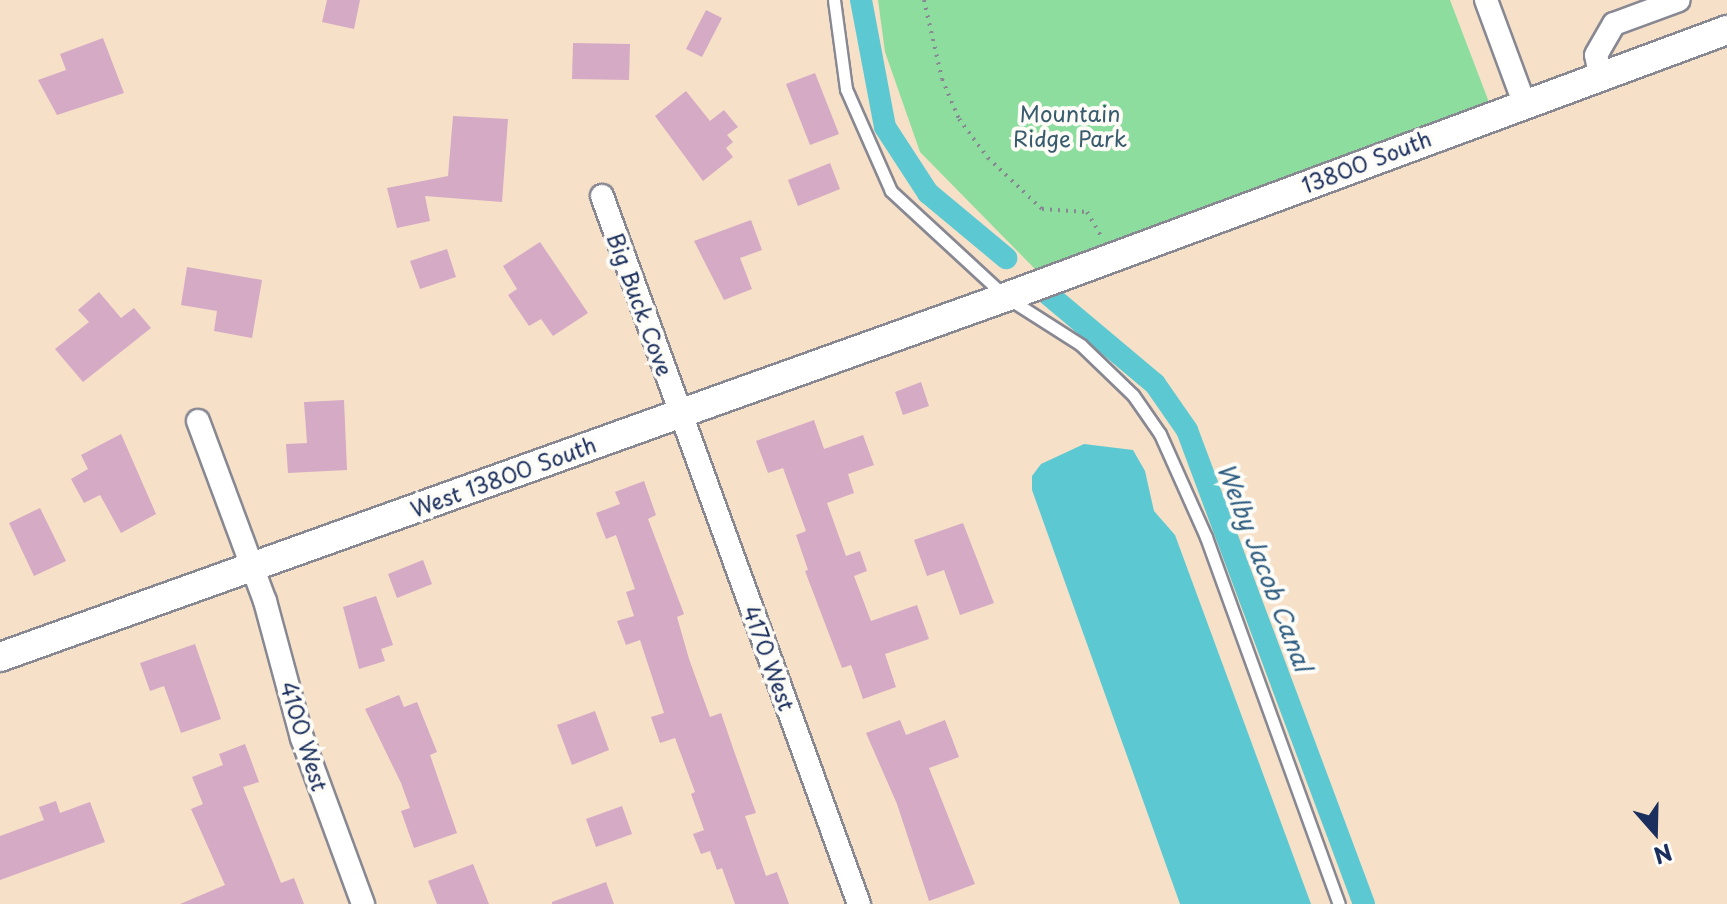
<!DOCTYPE html>
<style>
body{margin:0}
#map{position:relative;width:1727px;height:904px;overflow:hidden;background:#f6e0c8;font-family:"Playpen Sans",sans-serif}
div>[style]{position:absolute}
.green>*{inset:0;background:#8dde9e}
.water>*{inset:0;background:#5cc9d2}
.canal>*{height:22px;margin:-11px;padding:0 11px;transform-origin:11px;border-radius:11px;background:#5cc9d2}
.building>*{inset:0;background:#d5aac5}
.path>*{height:4px;margin-top:-2px;transform-origin:0;background:repeating-linear-gradient(90deg,#888893 0 2px,transparent 0 8px)}
.roads{filter:drop-shadow(2px 0 #888893) drop-shadow(-2px 0 #888893) drop-shadow(0 2px #888893) drop-shadow(0 -2px #888893)}
.service>*{height:11px;margin:-5.5px;padding:0 5.5px;transform-origin:5.5px;border-radius:5.5px;background:#fff}
.minor>*{height:22px;margin:-11px;padding:0 11px;transform-origin:11px;border-radius:11px;background:#fff}
.tertiary>*{height:28px;margin:-14px;padding:0 14px;transform-origin:14px;border-radius:14px;background:#fff}
span{translate:-50% -50%;white-space:nowrap;text-align:center;line-height:1.15;-webkit-text-stroke:8px #fdfcf7;paint-order:stroke}
.park-label{font-size:22px;color:#385b6e}
.street-label{font-size:22px;color:#1b2f5e}
.water-label{font-size:24px;color:#2e5d81;font-style:italic}
.north{position:absolute;left:1615px;top:792px;width:80px;height:80px;-webkit-text-stroke:6px #fdfcf7;paint-order:stroke;rotate:160deg;font-size:22px;font-weight:700;line-height:32px;text-align:center;color:#1b2f5e}
.north::after{content:'';display:block;margin:auto;width:28px;height:36px;background:#1b2f5e;clip-path:polygon(50% 0,100% 100%,50% 72%,0 100%)}
</style>
<div id="map">
<div class="green">
<div style="clip-path:polygon(878px 0,1450px 0,1490px 105px,1036px 270px,920px 152px,885px 52px)"></div>
</div>
<div class="water">
<div style="clip-path:polygon(1084px 444px,1133px 450px,1145px 471px,1154px 511px,1175px 535px,1311px 904px,1180px 904px,1032px 490px,1032px 476px,1041px 464px)"></div>
</div>
<div class="canal">
<div style="left:861px;top:0;width:129px;rotate:79.3deg"></div>
<div style="left:885px;top:127px;width:79px;rotate:56.9deg"></div>
<div style="left:928px;top:193px;width:102px;rotate:39.8deg"></div>
<div style="left:1049px;top:295px;width:138px;rotate:40deg"></div>
<div style="left:1155px;top:384px;width:56px;rotate:55.2deg"></div>
<div style="left:1187px;top:430px;width:506px;rotate:69.52deg"></div>
</div>
<div class="building">
<div style="clip-path:polygon(327px 0,360px 0,354px 29px,322px 22px)"></div>
<div style="clip-path:polygon(706px 10px,722px 18px,702px 57px,686px 49px)"></div>
<div style="clip-path:polygon(103px 38px,124px 93px,57px 115px,38px 80px,66px 70px,60px 54px)"></div>
<div style="clip-path:polygon(573px 43px,630px 44px,629px 80px,572px 79px)"></div>
<div style="clip-path:polygon(815px 73px,839px 134px,810px 145px,786px 84px)"></div>
<div style="clip-path:polygon(686px 91px,710px 121px,724px 110px,738px 127px,727px 135px,733px 142px,726px 148px,733px 157px,703px 181px,655px 116px)"></div>
<div style="clip-path:polygon(453px 116px,508px 119px,502px 202px,425px 196px,430px 221px,397px 228px,387px 188px,448px 176px)"></div>
<div style="clip-path:polygon(830px 163px,840px 189px,798px 206px,788px 180px)"></div>
<div style="clip-path:polygon(751px 220px,762px 250px,740px 258px,752px 289px,724px 300px,694px 241px)"></div>
<div style="clip-path:polygon(540px 242px,588px 313px,553px 336px,541px 319px,529px 326px,508px 295px,517px 289px,503px 266px)"></div>
<div style="clip-path:polygon(447px 249px,456px 277px,420px 289px,410px 261px)"></div>
<div style="clip-path:polygon(187px 267px,262px 280px,252px 338px,214px 331px,217px 311px,181px 305px)"></div>
<div style="clip-path:polygon(99px 292px,121px 318px,134px 308px,151px 328px,83px 382px,55px 349px,89px 322px,78px 310px)"></div>
<div style="clip-path:polygon(921px 382px,929px 406px,903px 415px,895px 392px)"></div>
<div style="clip-path:polygon(344px 400px,347px 470px,288px 473px,286px 444px,307px 443px,304px 402px)"></div>
<div style="clip-path:polygon(814px 420px,824px 449px,863px 435px,874px 465px,848px 474px,854px 493px,827px 503px,846px 556px,860px 551px,867px 571px,854px 576px,871px 621px,917px 605px,929px 639px,885px 654px,896px 687px,863px 699px,851px 665px,842px 668px,805px 571px,808px 570px,796px 535px,806px 531px,783px 468px,768px 473px,756px 441px)"></div>
<div style="clip-path:polygon(121px 434px,156px 514px,121px 533px,100px 495px,84px 503px,71px 479px,88px 469px,81px 455px)"></div>
<div style="clip-path:polygon(644px 481px,656px 515px,648px 519px,684px 614px,677px 617px,689px 659px,710px 717px,721px 713px,734px 751px,756px 813px,745px 816px,766px 876px,777px 872px,789px 904px,735px 904px,722px 868px,717px 870px,710px 851px,701px 854px,693px 834px,704px 830px,691px 794px,695px 792px,675px 738px,660px 743px,651px 717px,664px 713px,640px 640px,626px 645px,617px 621px,634px 616px,626px 592px,635px 589px,616px 535px,606px 539px,596px 513px,620px 504px,615px 492px)"></div>
<div style="clip-path:polygon(40px 508px,66px 561px,34px 576px,9px 523px)"></div>
<div style="clip-path:polygon(963px 523px,994px 603px,960px 615px,944px 570px,927px 576px,914px 540px)"></div>
<div style="clip-path:polygon(423px 560px,432px 584px,397px 598px,388px 574px)"></div>
<div style="clip-path:polygon(376px 596px,393px 645px,381px 649px,385px 661px,359px 669px,343px 607px)"></div>
<div style="clip-path:polygon(195px 644px,221px 719px,181px 733px,164px 686px,150px 691px,140px 663px)"></div>
<div style="clip-path:polygon(399px 695px,404px 707px,417px 702px,437px 752px,430px 755px,457px 833px,414px 848px,401px 811px,410px 808px,401px 783px,365px 709px)"></div>
<div style="clip-path:polygon(595px 711px,609px 750px,572px 765px,557px 725px)"></div>
<div style="clip-path:polygon(900px 720px,906px 735px,945px 720px,959px 757px,929px 768px,975px 884px,929px 901px,897px 804px,866px 733px)"></div>
<div style="clip-path:polygon(245px 744px,259px 782px,243px 787px,281px 883px,294px 878px,304px 904px,180px 904px,225px 885px,191px 809px,203px 804px,192px 777px,223px 765px,219px 754px)"></div>
<div style="clip-path:polygon(56px 801px,60px 813px,90px 802px,105px 842px,0 880px,0 836px,44px 820px,39px 807px)"></div>
<div style="clip-path:polygon(622px 806px,632px 834px,596px 847px,586px 819px)"></div>
<div style="clip-path:polygon(473px 864px,489px 904px,437px 904px,428px 881px)"></div>
<div style="clip-path:polygon(606px 882px,614px 904px,552px 904px,552px 902px)"></div>
</div>
<div class="path">
<div style="left:924px;top:0;width:81px;rotate:77.2deg"></div>
<div style="left:942px;top:79px;width:43px;rotate:67deg"></div>
<div style="left:959px;top:119px;width:49px;rotate:53.4deg"></div>
<div style="left:988px;top:158px;width:74px;rotate:43.4deg"></div>
<div style="left:1042px;top:209px;width:45px;rotate:3.8deg"></div>
<div style="left:1087px;top:212px;width:28px;rotate:60deg"></div>
</div>
<div class="roads">
<div class="service">
<div style="left:834px;top:0;width:90px;rotate:82.3deg"></div>
<div style="left:846px;top:89px;width:111px;rotate:66.2deg"></div>
<div style="left:891px;top:191px;width:156px;rotate:42.7deg"></div>
<div style="left:1006px;top:297px;width:89px;rotate:32.6deg"></div>
<div style="left:1081px;top:345px;width:72px;rotate:43.9deg"></div>
<div style="left:1133px;top:395px;width:47px;rotate:55.3deg"></div>
<div style="left:1160px;top:434px;width:113px;rotate:65.9deg"></div>
<div style="left:1206px;top:537px;width:390px;rotate:70.1deg"></div>
</div>
<div class="minor">
<div style="left:1486px;top:0;width:110px;rotate:69.7deg"></div>
<div style="left:1600px;top:75px;width:20px;rotate:-101deg"></div>
<div style="left:1596px;top:55px;width:36px;rotate:-60deg"></div>
<div style="left:1614px;top:24px;width:69px;rotate:-20.3deg"></div>
<div style="left:602px;top:196px;width:753px;rotate:70.05deg"></div>
<div style="left:198px;top:421px;width:192px;rotate:69.6deg"></div>
<div style="left:265px;top:601px;width:142px;rotate:74.9deg"></div>
<div style="left:302px;top:738px;width:177px;rotate:69.8deg"></div>
</div>
<div class="tertiary">
<div style="left:0;top:657px;width:1068px;rotate:-19.69deg"></div>
<div style="left:1006px;top:297px;width:769px;rotate:-20.32deg"></div>
</div>
</div>
<div class="park-label">
<span style="left:1070px;top:125px">Mountain<br>Ridge Park</span>
</div>
<div class="street-label">
<span style="left:1366px;top:161px;rotate:-21deg">13800 South</span>
<span style="left:641px;top:304px;rotate:70deg">Big Buck Cove</span>
<span style="left:503px;top:476px;rotate:-20deg">West 13800 South</span>
<span style="left:770px;top:658px;rotate:70deg">4170 West</span>
<span style="left:305px;top:736px;rotate:73deg">4100 West</span>
</div>
<div class="water-label">
<span style="left:1265px;top:567px;rotate:69deg">Welby Jacob Canal</span>
</div>
<div class="north">N</div>
</div>
